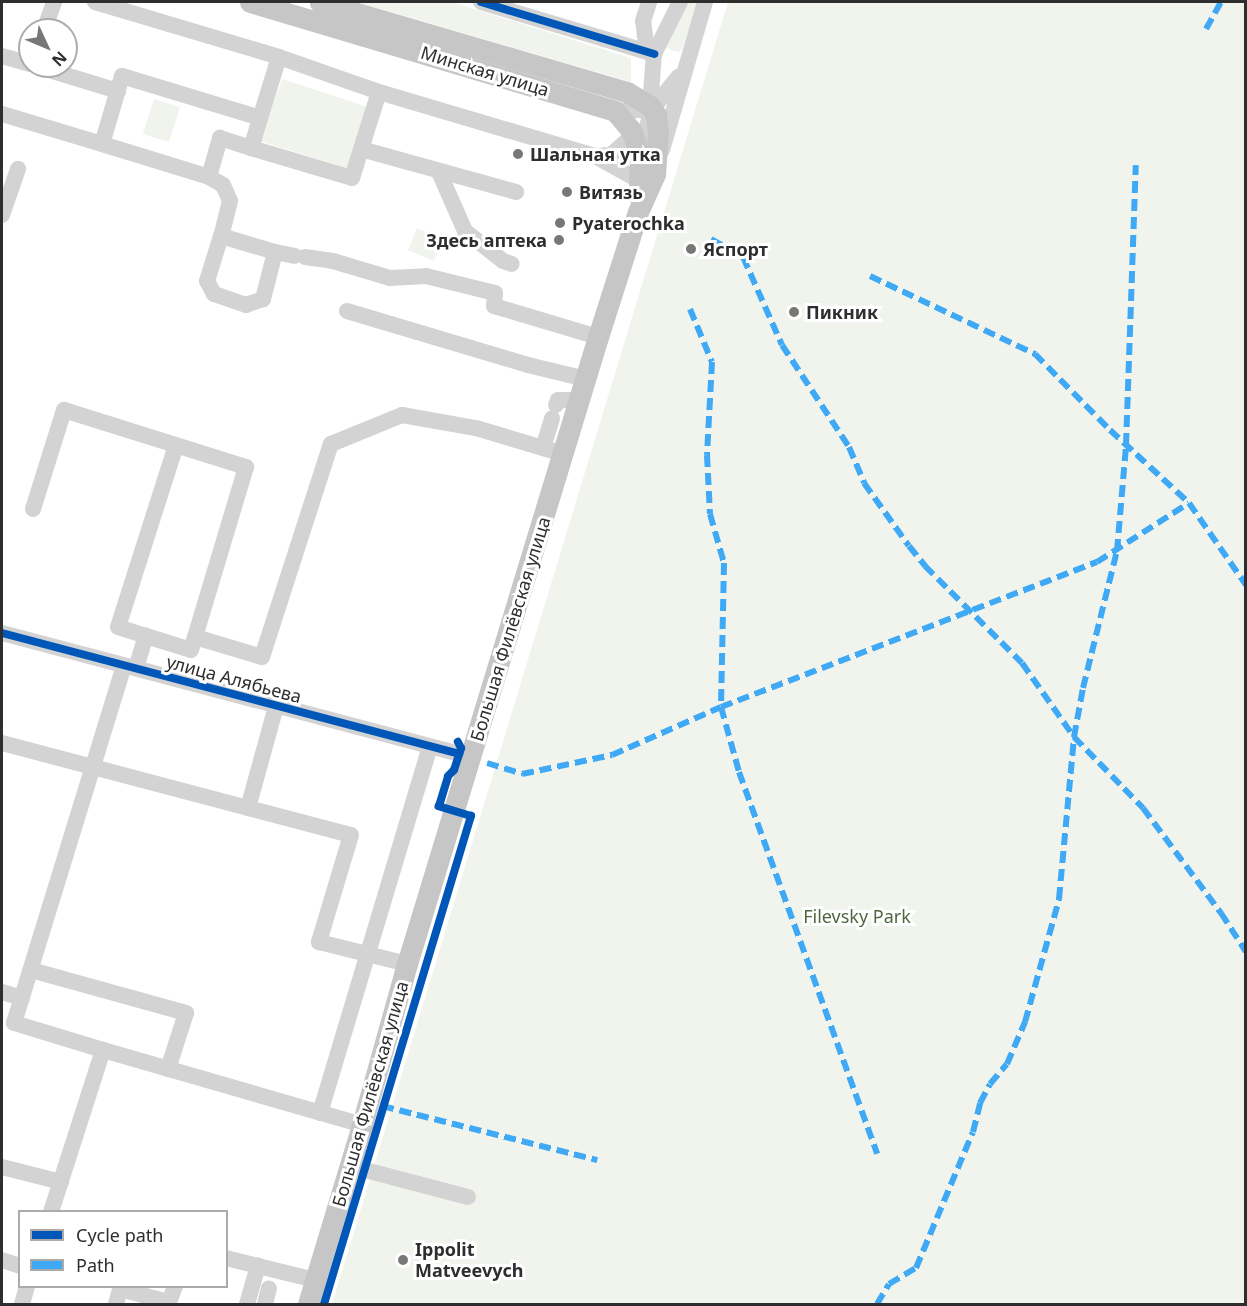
<!DOCTYPE html>
<meta charset="utf-8">
<style>
body{margin:0}
#map{position:relative;width:1247px;height:1306px;overflow:hidden;background:#fff;font-family:"Noto Sans",sans-serif}
div>[style]{position:absolute}
.green>*{inset:0;background:#f0f4ec}
.minor>*{height:16px;margin:-8px;padding:0 8px;transform-origin:8px;border-radius:8px;background:#d3d3d3}
.major>*{height:21px;margin:-10.5px;padding:0 10.5px;transform-origin:10.5px;border-radius:10.5px;background:#c6c6c6}
.quiet>*{height:6px;margin-top:-3px;transform-origin:0;background:repeating-linear-gradient(90deg,#3fa9f5 0 12px,transparent 0 18px)}
.cycleway>*{height:8px;margin:-4px;padding:0 4px;transform-origin:4px;border-radius:4px;background:#0057b8}
.dots>*{width:16px;height:16px;translate:-50% -50%;box-sizing:border-box;border:3px solid #fff;border-radius:50%}
span{translate:-50% -50%;white-space:nowrap;text-align:center;line-height:1.15;-webkit-text-stroke:6px #fff;paint-order:stroke}
.street-label{font-size:18px;color:#2e2e2e}
.poi-label{font-size:18px;color:#2e2e2e;font-weight:700}
.left{translate:0 -50%;text-align:left}
.right{translate:-100% -50%;text-align:right}
.park-label{font-size:18px;color:#4f673e}
.frame{position:absolute;inset:0;border:3px solid #2e2e2e;pointer-events:none}
.legend{position:absolute;left:18px;top:1210px;width:210px;height:78px;box-sizing:border-box;background:#fff;border:2px solid #ababab;margin:0;padding:8px 10px;list-style:none;font-size:18px;color:#2e2e2e}
.legend li{display:flex;align-items:center;gap:12px;height:30px}
.legend b{width:30px;border:2px solid #ababab}
.north{position:absolute;left:18px;top:18px;width:60px;height:60px;box-sizing:border-box;background:#fff;border:2px solid #ababab;border-radius:50%;rotate:134deg;font-size:16px;font-weight:700;line-height:24px;text-align:center;color:#2e2e2e}
.north::after{content:'';display:block;margin:auto;width:21px;height:27px;background:#777;clip-path:polygon(50% 0,100% 100%,50% 72%,0 100%)}
</style>
<div id="map">
<div class="green">
<div style="clip-path:polygon(357px 2px,452px 2px,631px 58px,631px 82px)"></div>
<div style="clip-path:polygon(685px 2px,698px 2px,682px 49px,679px 52px,670px 50px,667px 47px,671px 31px)"></div>
<div style="clip-path:polygon(728px 2px,1245px 2px,1245px 1304px,332px 1304px)"></div>
<div style="clip-path:polygon(282px 79px,368px 107px,347px 168px,260px 141px)"></div>
<div style="clip-path:polygon(154px 99px,180px 107px,169px 142px,143px 134px)"></div>
<div style="clip-path:polygon(417px 228px,429px 233px,440px 247px,434px 261px,408px 250px)"></div>
</div>
<div class="minor">
<div style="left:95px;top:2px;width:192px;rotate:16.6deg"></div>
<div style="left:279px;top:57px;width:106px;rotate:19.3deg"></div>
<div style="left:379px;top:92px;width:225px;rotate:16.5deg"></div>
<div style="left:595px;top:156px;width:51px;rotate:29.1deg"></div>
<div style="left:481px;top:2px;width:181px;rotate:16.7deg"></div>
<div style="left:44px;top:30px;width:30px;rotate:-70deg"></div>
<div style="left:647px;top:52px;width:31px;rotate:-97deg"></div>
<div style="left:643px;top:21px;width:20px;rotate:-72deg"></div>
<div style="left:2px;top:56px;width:29px;rotate:16deg"></div>
<div style="left:36px;top:66px;width:86px;rotate:17deg"></div>
<div style="left:615px;top:111px;width:27px;rotate:-2deg"></div>
<div style="left:642px;top:110px;width:18px;rotate:-27deg"></div>
<div style="left:658px;top:102px;width:33px;rotate:-51deg"></div>
<div style="left:2px;top:114px;width:104px;rotate:16.7deg"></div>
<div style="left:102px;top:144px;width:71px;rotate:-73.6deg"></div>
<div style="left:122px;top:76px;width:144px;rotate:16.9deg"></div>
<div style="left:102px;top:144px;width:112px;rotate:17.1deg"></div>
<div style="left:209px;top:177px;width:41px;rotate:-74.2deg"></div>
<div style="left:220px;top:138px;width:33px;rotate:18deg"></div>
<div style="left:251px;top:148px;width:95px;rotate:-72.9deg"></div>
<div style="left:251px;top:148px;width:105px;rotate:16.5deg"></div>
<div style="left:352px;top:178px;width:90px;rotate:-72.6deg"></div>
<div style="left:361px;top:149px;width:161px;rotate:15.5deg"></div>
<div style="left:662px;top:150px;width:154px;rotate:-73.8deg"></div>
<div style="left:640px;top:155px;width:36px;rotate:-76deg"></div>
<div style="left:649px;top:120px;width:66px;rotate:-85.7deg"></div>
<div style="left:654px;top:54px;width:58px;rotate:-63.4deg"></div>
<div style="left:595px;top:156px;width:16px;rotate:-4deg"></div>
<div style="left:611px;top:155px;width:30px;rotate:-42deg"></div>
<div style="left:439px;top:172px;width:64px;rotate:66.2deg"></div>
<div style="left:465px;top:231px;width:48px;rotate:38.3deg"></div>
<div style="left:503px;top:261px;width:9px;rotate:18deg"></div>
<div style="left:209px;top:177px;width:16px;rotate:30deg"></div>
<div style="left:223px;top:185px;width:17px;rotate:66deg"></div>
<div style="left:230px;top:201px;width:36px;rotate:104deg"></div>
<div style="left:2px;top:215px;width:49px;rotate:-70.8deg"></div>
<div style="left:275px;top:252px;width:49px;rotate:104.3deg"></div>
<div style="left:263px;top:299px;width:18px;rotate:161deg"></div>
<div style="left:246px;top:305px;width:34px;rotate:-161deg"></div>
<div style="left:214px;top:294px;width:15px;rotate:-118deg"></div>
<div style="left:207px;top:281px;width:47px;rotate:-72.7deg"></div>
<div style="left:221px;top:236px;width:56px;rotate:16.5deg"></div>
<div style="left:275px;top:252px;width:20px;rotate:11deg"></div>
<div style="left:305px;top:257px;width:28px;rotate:8deg"></div>
<div style="left:333px;top:261px;width:59px;rotate:16.6deg"></div>
<div style="left:390px;top:278px;width:36px;rotate:-3deg"></div>
<div style="left:426px;top:276px;width:71px;rotate:13.8deg"></div>
<div style="left:495px;top:293px;width:13px;rotate:94deg"></div>
<div style="left:494px;top:306px;width:109px;rotate:16.6deg"></div>
<div style="left:347px;top:311px;width:189px;rotate:16.6deg"></div>
<div style="left:528px;top:365px;width:60px;rotate:13.6deg"></div>
<div style="left:556px;top:405px;width:5px;rotate:-68deg"></div>
<div style="left:558px;top:400px;width:21px"></div>
<div style="left:543px;top:448px;width:31px;rotate:-73deg"></div>
<div style="left:33px;top:509px;width:104px;rotate:-72.6deg"></div>
<div style="left:64px;top:410px;width:191px;rotate:17.4deg"></div>
<div style="left:246px;top:467px;width:177px;rotate:106.7deg"></div>
<div style="left:195px;top:637px;width:70px;rotate:16.6deg"></div>
<div style="left:262px;top:657px;width:224px;rotate:-72.1deg"></div>
<div style="left:331px;top:444px;width:77px;rotate:-22.2deg"></div>
<div style="left:402px;top:415px;width:75px;rotate:10deg"></div>
<div style="left:476px;top:428px;width:91px;rotate:16.6deg"></div>
<div style="left:2px;top:633px;width:485px;rotate:14.8deg"></div>
<div style="left:146px;top:636px;width:29px;rotate:-162deg"></div>
<div style="left:118px;top:627px;width:191px;rotate:-72.3deg"></div>
<div style="left:136px;top:668px;width:34px;rotate:-73deg"></div>
<div style="left:146px;top:636px;width:47px;rotate:17.3deg"></div>
<div style="left:191px;top:650px;width:14px;rotate:-73deg"></div>
<div style="left:2px;top:743px;width:254px;rotate:14.8deg"></div>
<div style="left:248px;top:808px;width:106px;rotate:-74.6deg"></div>
<div style="left:248px;top:808px;width:106px;rotate:14.7deg"></div>
<div style="left:351px;top:835px;width:112px;rotate:106.7deg"></div>
<div style="left:319px;top:942px;width:91px;rotate:14deg"></div>
<div style="left:31px;top:970px;width:161px;rotate:15.5deg"></div>
<div style="left:186px;top:1013px;width:59px;rotate:107.8deg"></div>
<div style="left:2px;top:992px;width:21px;rotate:17deg"></div>
<div style="left:103px;top:1050px;width:93px;rotate:-163.1deg"></div>
<div style="left:14px;top:1023px;width:374px;rotate:-72.9deg"></div>
<div style="left:320px;top:1113px;width:382px;rotate:-73.3deg"></div>
<div style="left:350px;top:1166px;width:122px;rotate:14.7deg"></div>
<div style="left:2px;top:1167px;width:61px;rotate:14.3deg"></div>
<div style="left:51px;top:1212px;width:170px;rotate:-72.2deg"></div>
<div style="left:103px;top:1050px;width:270px;rotate:16.1deg"></div>
<div style="left:226px;top:1258px;width:92px;rotate:13.9deg"></div>
<div style="left:2px;top:1260px;width:19px;rotate:18deg"></div>
<div style="left:22px;top:1304px;width:19px;rotate:-74deg"></div>
<div style="left:116px;top:1304px;width:16px;rotate:-75deg"></div>
<div style="left:120px;top:1289px;width:51px;rotate:14.9deg"></div>
<div style="left:169px;top:1302px;width:17px;rotate:-69deg"></div>
<div style="left:247px;top:1304px;width:40px;rotate:-74deg"></div>
<div style="left:265px;top:1304px;width:16px;rotate:-76deg"></div>
</div>
<div class="major">
<div style="left:250px;top:2px;width:381px;rotate:16.6deg"></div>
<div style="left:615px;top:111px;width:25px;rotate:50deg"></div>
<div style="left:631px;top:130px;width:27px;rotate:70deg"></div>
<div style="left:640px;top:155px;width:42px;rotate:91.4deg"></div>
<div style="left:308px;top:1304px;width:187px;rotate:-73.2deg"></div>
<div style="left:362px;top:1125px;width:167px;rotate:-74.4deg"></div>
<div style="left:407px;top:964px;width:655px;rotate:-73.06deg"></div>
<div style="left:598px;top:337px;width:131px;rotate:-72.3deg"></div>
<div style="left:638px;top:212px;width:42px;rotate:-65.9deg"></div>
<div style="left:655px;top:174px;width:41px;rotate:-85.8deg"></div>
<div style="left:658px;top:133px;width:18px;rotate:-96deg"></div>
<div style="left:656px;top:115px;width:11px;rotate:-124deg"></div>
<div style="left:650px;top:106px;width:27px;rotate:-149deg"></div>
<div style="left:627px;top:92px;width:320px;rotate:-163.7deg"></div>
</div>
<div class="quiet">
<div style="left:1206px;top:29px;width:31px;rotate:-61deg"></div>
<div style="left:711px;top:239px;width:37px;rotate:29deg"></div>
<div style="left:743px;top:257px;width:96px;rotate:66.1deg"></div>
<div style="left:782px;top:345px;width:122px;rotate:56.7deg"></div>
<div style="left:849px;top:447px;width:39px;rotate:67deg"></div>
<div style="left:864px;top:483px;width:77px;rotate:54.5deg"></div>
<div style="left:909px;top:546px;width:26px;rotate:51deg"></div>
<div style="left:925px;top:566px;width:137px;rotate:45deg"></div>
<div style="left:1022px;top:663px;width:90px;rotate:54.9deg"></div>
<div style="left:1074px;top:737px;width:99px;rotate:45.8deg"></div>
<div style="left:1143px;top:808px;width:131px;rotate:53.4deg"></div>
<div style="left:1221px;top:913px;width:46px;rotate:57.3deg"></div>
<div style="left:870px;top:276px;width:183px;rotate:25.3deg"></div>
<div style="left:1035px;top:354px;width:107px;rotate:45.4deg"></div>
<div style="left:1110px;top:430px;width:108px;rotate:42.7deg"></div>
<div style="left:1189px;top:503px;width:100px;rotate:55.2deg"></div>
<div style="left:690px;top:309px;width:57px;rotate:67.5deg"></div>
<div style="left:712px;top:362px;width:93px;rotate:93.1deg"></div>
<div style="left:707px;top:455px;width:59px;rotate:87.1deg"></div>
<div style="left:710px;top:514px;width:51px;rotate:74.1deg"></div>
<div style="left:724px;top:563px;width:144px;rotate:91.2deg"></div>
<div style="left:721px;top:707px;width:67px;rotate:74.5deg"></div>
<div style="left:739px;top:772px;width:406px;rotate:70.1deg"></div>
<div style="left:487px;top:763px;width:37px;rotate:17deg"></div>
<div style="left:522px;top:774px;width:92px;rotate:-11.9deg"></div>
<div style="left:612px;top:755px;width:119px;rotate:-23.8deg"></div>
<div style="left:721px;top:707px;width:403px;rotate:-21.1deg"></div>
<div style="left:1097px;top:562px;width:109px;rotate:-32.7deg"></div>
<div style="left:382px;top:1106px;width:222px;rotate:14.1deg"></div>
<div style="left:877px;top:1304px;width:23px;rotate:-59deg"></div>
<div style="left:889px;top:1284px;width:31px;rotate:-31deg"></div>
<div style="left:916px;top:1268px;width:147px;rotate:-67.3deg"></div>
<div style="left:973px;top:1132px;width:30px;rotate:-76deg"></div>
<div style="left:980px;top:1103px;width:21px;rotate:-62deg"></div>
<div style="left:990px;top:1084px;width:26px;rotate:-50deg"></div>
<div style="left:1007px;top:1064px;width:46px;rotate:-66.8deg"></div>
<div style="left:1025px;top:1022px;width:128px;rotate:-74.5deg"></div>
<div style="left:1059px;top:899px;width:163px;rotate:-84.7deg"></div>
<div style="left:1074px;top:737px;width:50px;rotate:-79.6deg"></div>
<div style="left:1083px;top:688px;width:141px;rotate:-76.1deg"></div>
<div style="left:1117px;top:551px;width:106px;rotate:-85.1deg"></div>
<div style="left:1126px;top:445px;width:280px;rotate:-88deg"></div>
</div>
<div class="cycleway">
<div style="left:481px;top:2px;width:181px;rotate:16.7deg"></div>
<div style="left:2px;top:633px;width:473px;rotate:14.8deg"></div>
<div style="left:324px;top:1304px;width:510px;rotate:-73.24deg"></div>
<div style="left:471px;top:816px;width:34px;rotate:-163deg"></div>
<div style="left:439px;top:806px;width:31px;rotate:-73deg"></div>
<div style="left:448px;top:776px;width:8px;rotate:-45deg"></div>
<div style="left:454px;top:770px;width:23px;rotate:-72deg"></div>
<div style="left:461px;top:748px;width:7px;rotate:-117deg"></div>
</div>
<div class="dots">
<div style="left:518px;top:154px;background:#777"></div>
<div style="left:567px;top:192px;background:#777"></div>
<div style="left:560px;top:223px;background:#777"></div>
<div style="left:559px;top:240px;background:#777"></div>
<div style="left:691px;top:249px;background:#777"></div>
<div style="left:794px;top:312px;background:#777"></div>
<div style="left:403px;top:1260px;background:#777"></div>
</div>
<div class="street-label">
<span style="left:485px;top:71px;rotate:17deg">Минская улица</span>
<span style="left:510px;top:629px;rotate:-73deg">Большая Филёвская улица</span>
<span style="left:234px;top:679px;rotate:15deg">улица Алябьева</span>
<span style="left:370px;top:1094px;rotate:-74deg">Большая Филёвская улица</span>
</div>
<div class="poi-label">
<span class="left" style="left:530px;top:154px">Шальная утка</span>
<span class="left" style="left:579px;top:192px">Витязь</span>
<span class="left" style="left:572px;top:223px">Pyaterochka</span>
<span class="right" style="left:547px;top:240px">Здесь аптека</span>
<span class="left" style="left:703px;top:249px">Яспорт</span>
<span class="left" style="left:806px;top:312px">Пикник</span>
<span class="left" style="left:415px;top:1260px">Ippolit<br>Matveevych</span>
</div>
<div class="park-label">
<span style="left:857px;top:916px">Filevsky Park</span>
</div>
<div class="frame"></div>
<ul class="legend">
<li><b style="height:8px;background:#0057b8"></b>Cycle path</li>
<li><b style="height:8px;background:#3fa9f5"></b>Path</li>
</ul>
<div class="north">N</div>
</div>
